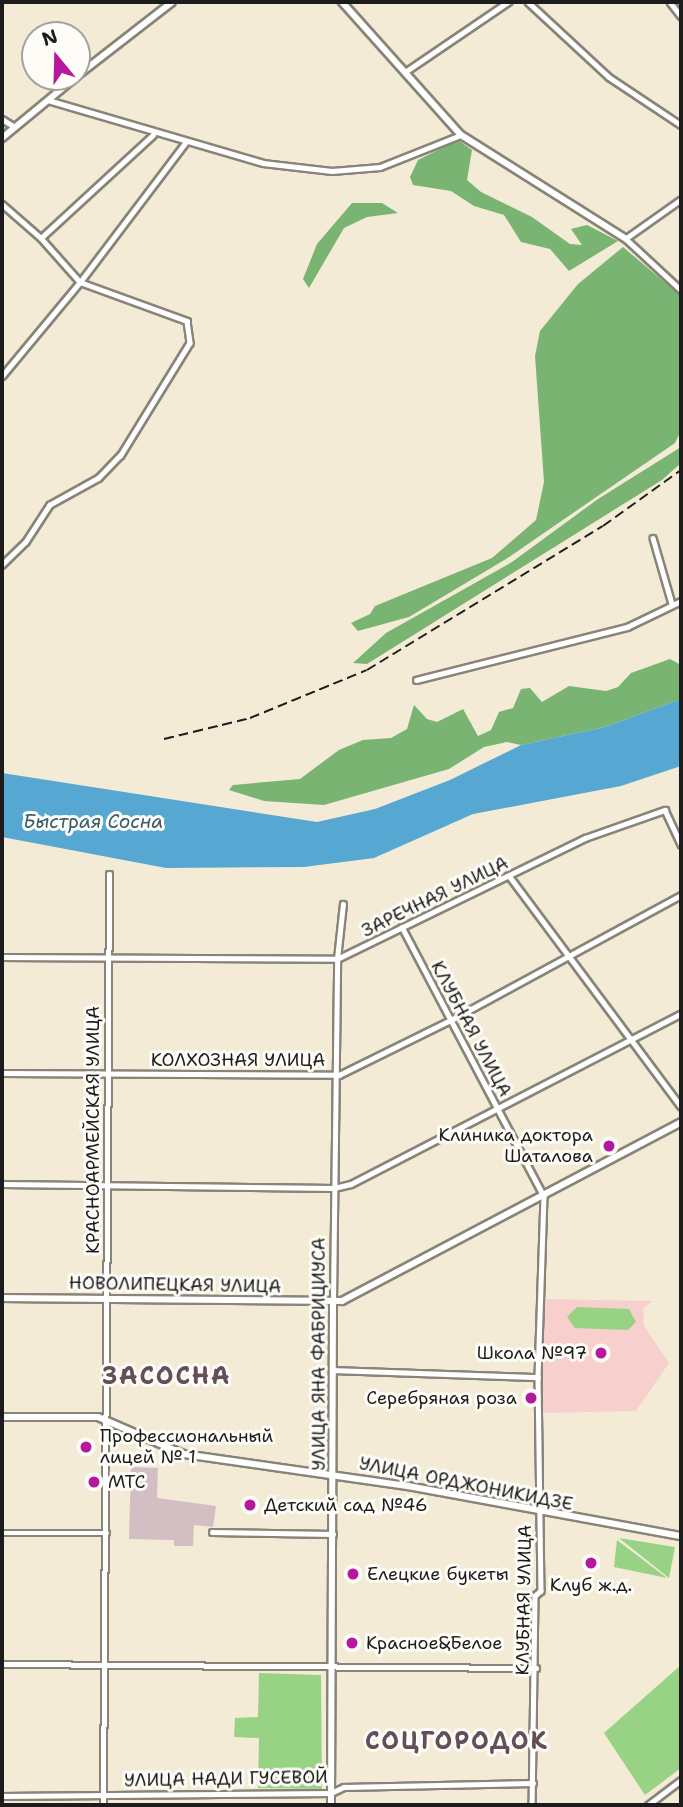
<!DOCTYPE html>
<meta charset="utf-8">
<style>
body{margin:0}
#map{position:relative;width:683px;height:1807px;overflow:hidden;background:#f3ebd5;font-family:"Shantell Sans",sans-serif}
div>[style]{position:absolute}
.built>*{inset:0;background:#f7d0cd}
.industrial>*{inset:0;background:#d2bec3}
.green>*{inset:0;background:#98d285}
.forest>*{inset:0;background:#7ab472}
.water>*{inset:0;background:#56a7d1}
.roads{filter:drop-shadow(2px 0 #888478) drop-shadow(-2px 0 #888478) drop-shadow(0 2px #888478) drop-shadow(0 -2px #888478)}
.street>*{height:4.5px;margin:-2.25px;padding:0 2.25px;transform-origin:2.25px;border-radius:2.25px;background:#fff}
.secondary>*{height:6px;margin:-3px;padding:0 3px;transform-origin:3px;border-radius:3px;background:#fff}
.rail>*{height:2px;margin-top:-1px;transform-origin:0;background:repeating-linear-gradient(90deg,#1c1c1c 0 10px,transparent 0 15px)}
.dots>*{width:19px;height:19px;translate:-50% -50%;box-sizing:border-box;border:4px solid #fdfcf7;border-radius:50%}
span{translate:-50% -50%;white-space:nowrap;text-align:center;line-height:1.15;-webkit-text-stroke:6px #fdfcf7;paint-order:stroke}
.street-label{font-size:18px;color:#1c1c1c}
.poi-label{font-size:18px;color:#1c1c1c}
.right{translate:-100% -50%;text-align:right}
.left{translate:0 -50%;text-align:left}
.water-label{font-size:19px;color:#365b6d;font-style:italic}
.district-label{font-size:24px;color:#634e5a;font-weight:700;letter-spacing:2px}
.frame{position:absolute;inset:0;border:4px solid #1c1c1c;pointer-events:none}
.north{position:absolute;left:21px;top:21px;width:70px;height:70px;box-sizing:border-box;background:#fdfcf7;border:2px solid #a3a29f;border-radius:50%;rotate:341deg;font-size:19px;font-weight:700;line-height:28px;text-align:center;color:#1c1c1c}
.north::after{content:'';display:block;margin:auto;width:24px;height:32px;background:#b5179e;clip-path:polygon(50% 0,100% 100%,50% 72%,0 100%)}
</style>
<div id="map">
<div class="built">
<div style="clip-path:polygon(541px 1299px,652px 1301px,643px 1309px,644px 1326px,669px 1363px,636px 1411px,538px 1413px)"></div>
</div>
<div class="industrial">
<div style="clip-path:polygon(131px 1467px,158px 1468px,157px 1498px,216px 1506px,213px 1527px,194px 1525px,193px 1546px,174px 1546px,174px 1540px,129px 1539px)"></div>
</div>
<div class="green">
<div style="clip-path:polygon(577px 1307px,629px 1309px,636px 1322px,628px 1330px,575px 1328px,567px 1317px)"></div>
<div style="clip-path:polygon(619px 1538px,675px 1547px,669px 1578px)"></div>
<div style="clip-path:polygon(617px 1540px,667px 1578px,614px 1567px)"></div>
<div style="clip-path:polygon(681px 1665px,681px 1768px,645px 1795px,604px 1733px)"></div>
<div style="clip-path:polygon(259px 1673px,321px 1675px,322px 1789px,258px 1788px,259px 1738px,234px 1737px,235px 1718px,258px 1717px)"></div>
</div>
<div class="forest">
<div style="clip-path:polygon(458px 140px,472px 150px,467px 180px,481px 192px,532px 217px,570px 244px,582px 245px,571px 229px,587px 225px,618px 241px,569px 271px,550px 249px,521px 242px,504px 215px,474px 206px,451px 191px,413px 185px,410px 177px,418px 160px)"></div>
<div style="clip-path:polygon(352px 203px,382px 203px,398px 213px,367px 217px,344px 228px,309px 288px,303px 279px,317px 244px)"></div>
<div style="clip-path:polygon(623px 247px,681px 296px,681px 431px,675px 443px,506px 559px,409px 617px,358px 631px,351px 623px,370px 614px,375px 606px,492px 558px,536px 520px,544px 482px,535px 356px,540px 331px,578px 284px)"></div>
<div style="clip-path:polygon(681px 447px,681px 463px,662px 480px,367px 664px,353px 663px,386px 633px,512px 562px,598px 499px)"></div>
<div style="clip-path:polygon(670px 659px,681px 665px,681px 699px,605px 727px,521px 745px,507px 742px,484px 747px,449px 769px,324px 805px,264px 801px,229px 790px,233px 785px,300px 779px,339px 750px,363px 740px,391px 738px,407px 729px,414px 705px,427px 719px,437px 722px,463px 709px,478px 736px,491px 730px,499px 712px,513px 708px,521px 689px,530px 688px,542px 702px,569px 686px,606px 691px,618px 687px,631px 673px)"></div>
</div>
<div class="water">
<div style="clip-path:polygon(681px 699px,681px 766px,621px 786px,473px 814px,374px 858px,304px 867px,166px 868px,2px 837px,2px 773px,317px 822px,375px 809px,450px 780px,521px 745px,605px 727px)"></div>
</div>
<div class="roads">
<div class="street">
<div style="left:528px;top:2px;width:110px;rotate:42.8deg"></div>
<div style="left:609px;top:77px;width:87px;rotate:33.7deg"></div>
<div style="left:670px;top:2px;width:18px;rotate:52deg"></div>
<div style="left:405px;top:72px;width:125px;rotate:-34.2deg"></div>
<div style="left:48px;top:100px;width:224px;rotate:16.3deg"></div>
<div style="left:263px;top:163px;width:69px;rotate:6.6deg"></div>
<div style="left:332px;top:171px;width:48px;rotate:-4.8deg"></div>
<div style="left:380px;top:167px;width:87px;rotate:-21.6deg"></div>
<div style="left:2px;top:119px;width:15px;rotate:32deg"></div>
<div style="left:681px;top:200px;width:67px;rotate:144.7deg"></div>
<div style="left:626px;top:239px;width:75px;rotate:42.8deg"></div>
<div style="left:2px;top:204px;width:52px;rotate:41.1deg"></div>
<div style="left:41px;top:238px;width:59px;rotate:48.4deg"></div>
<div style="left:80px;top:282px;width:114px;rotate:20deg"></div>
<div style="left:187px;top:321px;width:22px;rotate:82deg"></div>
<div style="left:190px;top:343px;width:132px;rotate:121.6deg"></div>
<div style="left:121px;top:455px;width:32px;rotate:134deg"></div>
<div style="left:99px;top:478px;width:56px;rotate:151.1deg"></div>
<div style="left:50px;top:505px;width:44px;rotate:123deg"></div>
<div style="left:26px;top:542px;width:33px;rotate:136deg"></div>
<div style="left:41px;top:238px;width:152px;rotate:-42.6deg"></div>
<div style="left:2px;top:376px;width:122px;rotate:-50.3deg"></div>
<div style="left:80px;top:282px;width:174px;rotate:-52.9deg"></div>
<div style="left:653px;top:538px;width:69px;rotate:73.9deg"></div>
<div style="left:416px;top:680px;width:218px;rotate:-14.1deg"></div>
<div style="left:627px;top:627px;width:60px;rotate:-25.7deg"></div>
<div style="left:510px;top:877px;width:286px;rotate:53.3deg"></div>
<div style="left:402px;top:927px;width:304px;rotate:62.2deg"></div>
<div style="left:544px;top:1196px;width:181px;rotate:91.9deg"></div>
<div style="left:538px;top:1377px;width:214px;rotate:89.2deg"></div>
<div style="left:541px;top:1591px;width:8px;rotate:140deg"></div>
<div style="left:535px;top:1596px;width:209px;rotate:90.8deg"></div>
<div style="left:2px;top:957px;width:335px;rotate:0.3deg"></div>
<div style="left:337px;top:959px;width:276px;rotate:-26deg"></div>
<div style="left:585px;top:838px;width:85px;rotate:-19.3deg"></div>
<div style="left:665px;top:810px;width:38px;rotate:65deg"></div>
<div style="left:2px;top:1073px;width:337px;rotate:0.3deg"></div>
<div style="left:339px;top:1075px;width:125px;rotate:-26.2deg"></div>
<div style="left:451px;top:1020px;width:262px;rotate:-28.5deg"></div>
<div style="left:2px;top:1184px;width:332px;rotate:0.7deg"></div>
<div style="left:334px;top:1188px;width:17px;rotate:-13deg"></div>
<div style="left:351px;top:1184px;width:371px;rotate:-27.3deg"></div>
<div style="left:333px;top:1301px;width:342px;rotate:-89.3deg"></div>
<div style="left:337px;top:959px;width:55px;rotate:-83.8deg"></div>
<div style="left:334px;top:1370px;width:204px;rotate:2deg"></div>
<div style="left:212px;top:1532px;width:121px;rotate:0.9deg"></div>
<div style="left:2px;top:1533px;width:105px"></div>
<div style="left:2px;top:1664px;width:534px;rotate:0.43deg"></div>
<div style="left:2px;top:1796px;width:329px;rotate:-0.5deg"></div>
<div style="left:331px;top:1793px;width:14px;rotate:-25deg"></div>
<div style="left:344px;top:1787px;width:189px;rotate:-1.2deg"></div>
<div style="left:103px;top:1805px;width:931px;rotate:-89.63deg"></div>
<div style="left:648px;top:1805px;width:41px;rotate:-37.1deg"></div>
</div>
<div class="secondary">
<div style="left:342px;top:2px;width:178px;rotate:48.2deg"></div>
<div style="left:461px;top:135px;width:195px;rotate:32.2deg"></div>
<div style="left:77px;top:76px;width:120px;rotate:-37.9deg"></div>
<div style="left:2px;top:138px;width:96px;rotate:-39.5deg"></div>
<div style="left:2px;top:1298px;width:340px;rotate:0.5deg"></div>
<div style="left:342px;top:1301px;width:383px;rotate:-27.8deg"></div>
<div style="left:2px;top:1417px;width:96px"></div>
<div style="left:98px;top:1417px;width:93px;rotate:23.5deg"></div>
<div style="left:183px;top:1454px;width:227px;rotate:8.1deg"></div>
<div style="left:408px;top:1486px;width:278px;rotate:10.4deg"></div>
<div style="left:331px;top:1805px;width:504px;rotate:-89.77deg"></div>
</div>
</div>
<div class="rail">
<div style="left:164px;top:739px;width:89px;rotate:-13.7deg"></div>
<div style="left:250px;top:718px;width:126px;rotate:-22.3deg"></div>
<div style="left:367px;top:670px;width:276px;rotate:-31.4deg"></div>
<div style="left:603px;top:526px;width:96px;rotate:-35.7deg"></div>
</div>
<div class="dots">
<div style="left:609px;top:1146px;background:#b5179e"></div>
<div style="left:601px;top:1353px;background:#b5179e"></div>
<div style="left:531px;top:1398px;background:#b5179e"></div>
<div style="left:86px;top:1447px;background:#b5179e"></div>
<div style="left:94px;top:1482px;background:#b5179e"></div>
<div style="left:250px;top:1505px;background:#b5179e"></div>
<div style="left:591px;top:1563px;background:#b5179e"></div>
<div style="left:353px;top:1574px;background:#b5179e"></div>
<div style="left:352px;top:1643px;background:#b5179e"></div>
</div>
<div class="street-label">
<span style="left:435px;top:897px;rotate:-26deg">ЗАРЕЧНАЯ УЛИЦА</span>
<span style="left:471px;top:1029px;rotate:62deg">КЛУБНАЯ УЛИЦА</span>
<span style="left:238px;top:1060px">КОЛХОЗНАЯ УЛИЦА</span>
<span style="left:93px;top:1130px;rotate:-90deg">КРАСНОАРМЕЙСКАЯ УЛИЦА</span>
<span style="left:175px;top:1285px;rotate:1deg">НОВОЛИПЕЦКАЯ УЛИЦА</span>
<span style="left:319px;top:1354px;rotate:-90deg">УЛИЦА ЯНА ФАБРИЦИУСА</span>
<span style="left:466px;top:1484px;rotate:11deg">УЛИЦА ОРДЖОНИКИДЗЕ</span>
<span style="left:524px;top:1600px;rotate:-89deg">КЛУБНАЯ УЛИЦА</span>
<span style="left:226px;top:1779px;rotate:-1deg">УЛИЦА НАДИ ГУСЕВОЙ</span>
</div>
<div class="poi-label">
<span class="right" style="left:593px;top:1146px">Клиника доктора<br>Шаталова</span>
<span class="right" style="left:587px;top:1353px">Школа №97</span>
<span class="right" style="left:517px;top:1398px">Серебряная роза</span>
<span class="left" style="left:100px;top:1447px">Профессиональный<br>лицей № 1</span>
<span class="left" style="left:108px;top:1482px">МТС</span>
<span class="left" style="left:264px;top:1505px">Детский сад №46</span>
<span class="left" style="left:367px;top:1574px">Елецкие букеты</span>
<span style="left:591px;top:1585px">Клуб ж.д.</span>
<span class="left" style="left:366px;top:1643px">Красное&amp;Белое</span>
</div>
<div class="water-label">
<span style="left:93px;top:822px">Быстрая Сосна</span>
</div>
<div class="district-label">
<span style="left:167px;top:1377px">ЗАСОСНА</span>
<span style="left:457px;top:1742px">СОЦГОРОДОК</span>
</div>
<div class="frame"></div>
<div class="north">N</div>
</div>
